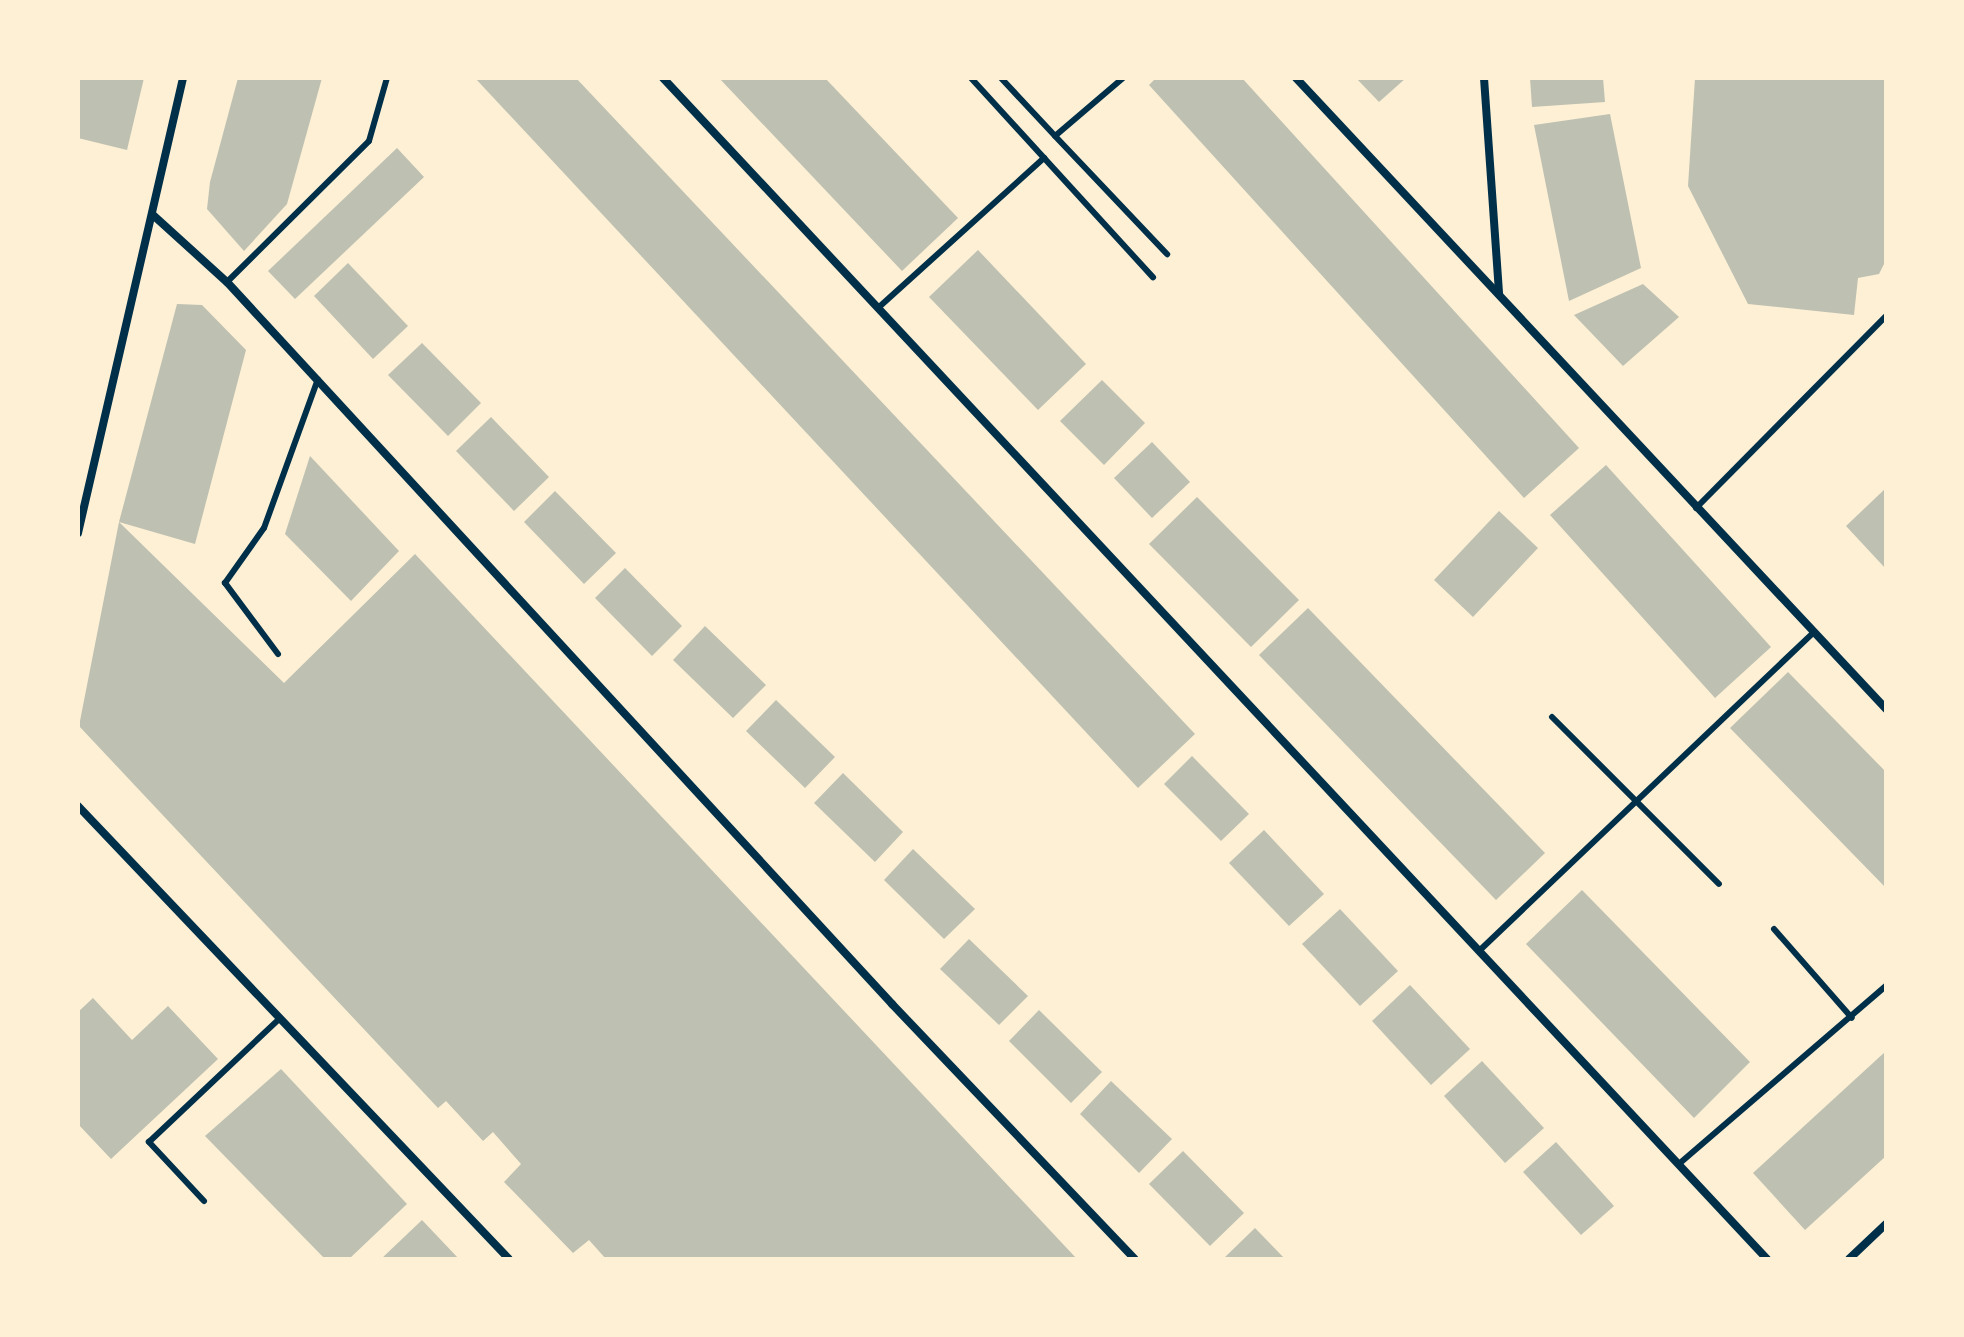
<!DOCTYPE html>
<style>
body{margin:0}
#map{position:relative;width:1964px;height:1337px;overflow:hidden;background:#fdf0d5;font-family:Quicksand,sans-serif}
div>[style]{position:absolute}
.building>*{inset:0;background:#bec0b2}
.service>*{height:6px;margin:-3px;padding:0 3px;transform-origin:3px;border-radius:3px;background:#003049}
.minor>*{height:8px;margin:-4px;padding:0 4px;transform-origin:4px;border-radius:4px;background:#003049}
span{translate:-50% -50%;white-space:nowrap;text-align:center;line-height:1.15;-webkit-text-stroke:7px #fdf0d5;paint-order:stroke}
.frame{position:absolute;inset:0;border:80px solid #fdf0d5;pointer-events:none}
</style>
<div id="map">
<div class="building">
<div style="clip-path:polygon(78px 78px,144px 78px,127px 150px,78px 138px)"></div>
<div style="clip-path:polygon(238px 78px,322px 78px,287px 204px,244px 251px,207px 209px,210px 182px)"></div>
<div style="clip-path:polygon(475px 78px,576px 78px,1195px 734px,1138px 788px)"></div>
<div style="clip-path:polygon(719px 78px,825px 78px,958px 218px,902px 271px)"></div>
<div style="clip-path:polygon(1156px 78px,1242px 78px,1579px 448px,1524px 498px,1149px 85px)"></div>
<div style="clip-path:polygon(1356px 78px,1406px 78px,1379px 102px)"></div>
<div style="clip-path:polygon(1530px 78px,1603px 78px,1605px 102px,1532px 107px)"></div>
<div style="clip-path:polygon(1695px 78px,1886px 78px,1886px 260px,1879px 274px,1858px 278px,1854px 315px,1748px 304px,1688px 186px)"></div>
<div style="clip-path:polygon(1610px 114px,1641px 268px,1569px 301px,1534px 125px)"></div>
<div style="clip-path:polygon(397px 148px,424px 177px,295px 299px,268px 271px)"></div>
<div style="clip-path:polygon(978px 250px,1086px 364px,1038px 410px,929px 297px)"></div>
<div style="clip-path:polygon(348px 263px,408px 326px,373px 359px,314px 296px)"></div>
<div style="clip-path:polygon(1643px 284px,1679px 317px,1623px 366px,1574px 315px)"></div>
<div style="clip-path:polygon(177px 304px,202px 305px,246px 350px,195px 544px,119px 522px)"></div>
<div style="clip-path:polygon(422px 343px,481px 403px,448px 436px,388px 375px)"></div>
<div style="clip-path:polygon(1102px 380px,1145px 423px,1104px 465px,1060px 421px)"></div>
<div style="clip-path:polygon(491px 417px,549px 477px,514px 511px,456px 451px)"></div>
<div style="clip-path:polygon(1152px 442px,1190px 482px,1152px 518px,1114px 478px)"></div>
<div style="clip-path:polygon(310px 456px,399px 551px,351px 601px,285px 534px)"></div>
<div style="clip-path:polygon(1606px 465px,1771px 647px,1715px 698px,1550px 515px)"></div>
<div style="clip-path:polygon(1886px 488px,1886px 569px,1846px 526px)"></div>
<div style="clip-path:polygon(555px 491px,616px 553px,584px 584px,524px 522px)"></div>
<div style="clip-path:polygon(1197px 497px,1299px 600px,1251px 647px,1149px 544px)"></div>
<div style="clip-path:polygon(1499px 511px,1538px 548px,1473px 617px,1434px 580px)"></div>
<div style="clip-path:polygon(119px 522px,284px 683px,415px 554px,1077px 1259px,606px 1259px,589px 1240px,573px 1253px,504px 1182px,521px 1164px,493px 1132px,483px 1141px,446px 1101px,438px 1108px,79px 726px)"></div>
<div style="clip-path:polygon(625px 568px,682px 626px,652px 656px,595px 598px)"></div>
<div style="clip-path:polygon(1308px 608px,1545px 853px,1496px 900px,1259px 655px)"></div>
<div style="clip-path:polygon(705px 626px,766px 685px,733px 718px,673px 660px)"></div>
<div style="clip-path:polygon(1788px 672px,1886px 772px,1886px 888px,1730px 728px)"></div>
<div style="clip-path:polygon(776px 700px,835px 757px,805px 788px,746px 731px)"></div>
<div style="clip-path:polygon(1192px 756px,1249px 814px,1221px 841px,1164px 784px)"></div>
<div style="clip-path:polygon(843px 773px,903px 832px,875px 862px,814px 803px)"></div>
<div style="clip-path:polygon(1264px 830px,1324px 894px,1289px 926px,1229px 863px)"></div>
<div style="clip-path:polygon(913px 849px,975px 909px,944px 939px,884px 880px)"></div>
<div style="clip-path:polygon(1582px 890px,1750px 1062px,1694px 1118px,1526px 944px)"></div>
<div style="clip-path:polygon(1340px 909px,1398px 971px,1360px 1006px,1302px 944px)"></div>
<div style="clip-path:polygon(969px 939px,1028px 996px,999px 1025px,940px 969px)"></div>
<div style="clip-path:polygon(1410px 985px,1470px 1049px,1431px 1085px,1372px 1021px)"></div>
<div style="clip-path:polygon(93px 998px,132px 1040px,168px 1006px,218px 1059px,111px 1159px,78px 1124px,78px 1012px)"></div>
<div style="clip-path:polygon(1039px 1010px,1102px 1072px,1071px 1103px,1009px 1041px)"></div>
<div style="clip-path:polygon(1886px 1051px,1886px 1156px,1805px 1230px,1753px 1173px)"></div>
<div style="clip-path:polygon(1482px 1061px,1544px 1128px,1505px 1163px,1444px 1096px)"></div>
<div style="clip-path:polygon(281px 1069px,407px 1204px,349px 1259px,325px 1259px,205px 1136px)"></div>
<div style="clip-path:polygon(1111px 1081px,1172px 1139px,1139px 1173px,1080px 1114px)"></div>
<div style="clip-path:polygon(1556px 1142px,1614px 1206px,1581px 1235px,1523px 1172px)"></div>
<div style="clip-path:polygon(1183px 1151px,1244px 1213px,1210px 1246px,1149px 1184px)"></div>
<div style="clip-path:polygon(422px 1220px,459px 1259px,381px 1259px)"></div>
<div style="clip-path:polygon(1255px 1228px,1285px 1259px,1223px 1259px)"></div>
</div>
<div class="service">
<div style="left:971px;top:78px;width:270px;rotate:47.6deg"></div>
<div style="left:1001px;top:78px;width:79px;rotate:47deg"></div>
<div style="left:1123px;top:78px;width:89px;rotate:139.5deg"></div>
<div style="left:1055px;top:136px;width:163px;rotate:46.5deg"></div>
<div style="left:227px;top:282px;width:200px;rotate:-44.8deg"></div>
<div style="left:369px;top:141px;width:66px;rotate:-74.1deg"></div>
<div style="left:878px;top:308px;width:224px;rotate:-42.1deg"></div>
<div style="left:1696px;top:508px;width:270px;rotate:-45.3deg"></div>
<div style="left:278px;top:654px;width:89px;rotate:-126.7deg"></div>
<div style="left:225px;top:583px;width:67px;rotate:-54.7deg"></div>
<div style="left:264px;top:528px;width:158px;rotate:-70.1deg"></div>
<div style="left:1552px;top:717px;width:236px;rotate:45deg"></div>
<div style="left:1774px;top:929px;width:118px;rotate:48.8deg"></div>
<div style="left:1479px;top:951px;width:461px;rotate:-43.6deg"></div>
<div style="left:1680px;top:1163px;width:272px;rotate:-40.7deg"></div>
<div style="left:204px;top:1201px;width:81px;rotate:-133deg"></div>
<div style="left:149px;top:1142px;width:180px;rotate:-43.4deg"></div>
</div>
<div class="minor">
<div style="left:663px;top:78px;width:1617px;rotate:46.93deg"></div>
<div style="left:1296px;top:78px;width:864px;rotate:46.92deg"></div>
<div style="left:1484px;top:78px;width:217px;rotate:86deg"></div>
<div style="left:153px;top:215px;width:100px;rotate:42.2deg"></div>
<div style="left:227px;top:282px;width:982px;rotate:47.35deg"></div>
<div style="left:892px;top:1004px;width:352px;rotate:46.4deg"></div>
<div style="left:78px;top:533px;width:467px;rotate:-77deg"></div>
<div style="left:78px;top:806px;width:625px;rotate:46.43deg"></div>
<div style="left:1849px;top:1259px;width:51px;rotate:-43.4deg"></div>
</div>
<div class="frame"></div>
</div>
